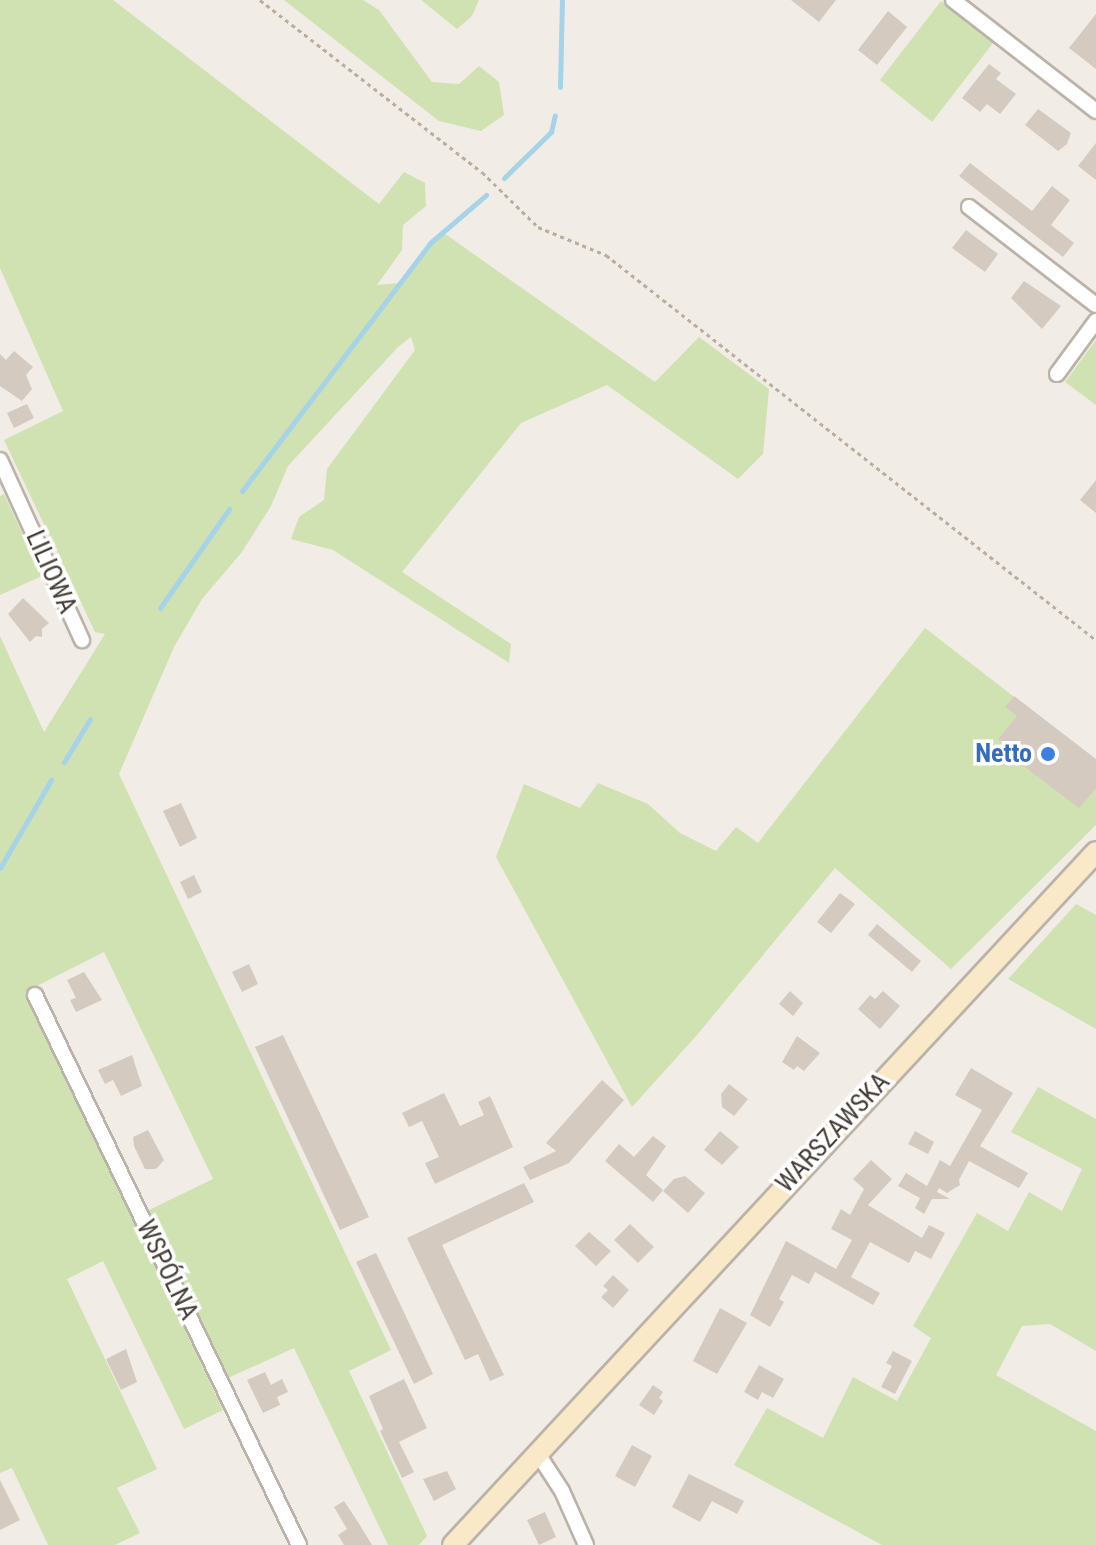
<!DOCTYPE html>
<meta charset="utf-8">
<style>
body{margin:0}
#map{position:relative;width:1096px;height:1545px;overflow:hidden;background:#f1ede6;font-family:"Roboto Condensed",sans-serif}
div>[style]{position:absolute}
.green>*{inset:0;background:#d0e1b2}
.stream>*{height:5px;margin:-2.5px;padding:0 2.5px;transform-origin:2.5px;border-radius:2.5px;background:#a7d3e8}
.building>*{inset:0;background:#d4cabf}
.path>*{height:3px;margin-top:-1.5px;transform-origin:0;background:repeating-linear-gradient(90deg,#bcae9c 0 4px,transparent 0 8px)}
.roads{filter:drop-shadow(2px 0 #bbb3a9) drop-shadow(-2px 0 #bbb3a9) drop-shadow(0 2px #bbb3a9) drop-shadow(0 -2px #bbb3a9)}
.minor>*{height:14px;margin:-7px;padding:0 7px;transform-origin:7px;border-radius:7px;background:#fff}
.secondary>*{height:20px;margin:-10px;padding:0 10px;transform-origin:10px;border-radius:10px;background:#f9e9c8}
.dots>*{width:22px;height:22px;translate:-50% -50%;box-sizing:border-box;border:4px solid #fff;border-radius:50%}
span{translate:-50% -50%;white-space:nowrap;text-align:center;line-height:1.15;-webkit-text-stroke:7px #fff;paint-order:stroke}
.street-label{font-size:26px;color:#433d36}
.shop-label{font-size:26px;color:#366cbe;font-weight:700}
.right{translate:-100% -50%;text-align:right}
</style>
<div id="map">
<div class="green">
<div style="clip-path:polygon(0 0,113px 0,379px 204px,404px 172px,425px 183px,426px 206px,403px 225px,402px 250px,377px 285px,400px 283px,441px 231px,655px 382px,699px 337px,769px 389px,763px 454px,738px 479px,607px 385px,521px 423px,402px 572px,511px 644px,509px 663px,333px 550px,291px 539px,299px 517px,324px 500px,327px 469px,415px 350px,411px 337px,398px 347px,288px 466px,271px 506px,242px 552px,202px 599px,174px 647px,119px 774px,391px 1350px,349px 1371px,427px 1536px,419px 1545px,388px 1545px,294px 1348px,228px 1378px,149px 1210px,213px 1179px,104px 952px,25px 992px,223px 1410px,184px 1429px,103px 1261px,67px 1279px,157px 1469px,117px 1488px,140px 1533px,115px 1545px,48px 1545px,12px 1468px,0 1473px,0 636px,44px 732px,105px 634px,95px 632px,4px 440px,63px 411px,0 268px)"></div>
<div style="clip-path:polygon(284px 0,363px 0,379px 10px,432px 82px,459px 84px,479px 66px,499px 82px,504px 115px,481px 131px,439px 121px)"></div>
<div style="clip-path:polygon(421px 0,479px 0,472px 16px,457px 29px)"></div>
<div style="clip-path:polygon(941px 1px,993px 43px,932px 122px,880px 80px)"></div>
<div style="clip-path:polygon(1096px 340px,1096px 405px,1065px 382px)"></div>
<div style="clip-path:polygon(4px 494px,42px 576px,0 595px,0 496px)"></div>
<div style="clip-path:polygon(925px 628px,1096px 760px,1096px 825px,951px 969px,835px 868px,697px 1035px,632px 1107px,496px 857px,524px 784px,580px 808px,598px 783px,648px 804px,680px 833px,716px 851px,736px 827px,758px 843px)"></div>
<div style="clip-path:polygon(1076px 904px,1096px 915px,1096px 1029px,1008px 979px)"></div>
<div style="clip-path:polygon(1038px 1087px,1096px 1119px,1096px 1351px,1050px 1324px,1022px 1326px,996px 1375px,1096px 1431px,1096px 1545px,882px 1545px,734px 1465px,767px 1408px,823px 1438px,853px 1377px,897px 1401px,931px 1338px,913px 1326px,977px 1213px,1008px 1231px,1029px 1192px,1062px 1211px,1082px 1169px,1011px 1132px)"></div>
</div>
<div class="stream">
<div style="left:560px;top:87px;width:87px;rotate:-88.7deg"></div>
<div style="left:504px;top:178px;width:66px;rotate:-44.4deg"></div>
<div style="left:551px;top:132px;width:17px;rotate:-77deg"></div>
<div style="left:242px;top:491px;width:311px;rotate:-52.8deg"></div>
<div style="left:430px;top:243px;width:74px;rotate:-40.6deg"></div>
<div style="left:160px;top:608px;width:121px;rotate:-55.1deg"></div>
<div style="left:64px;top:762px;width:50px;rotate:-58.8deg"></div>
<div style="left:0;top:868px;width:102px;rotate:-59.9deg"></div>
</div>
<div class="building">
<div style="clip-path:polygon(791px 0,836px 0,819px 22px)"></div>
<div style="clip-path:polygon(888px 11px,907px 27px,877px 65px,858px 50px)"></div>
<div style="clip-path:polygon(1096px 14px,1096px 69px,1069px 48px)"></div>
<div style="clip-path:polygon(989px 64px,1001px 73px,996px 79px,1016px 94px,1000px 114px,987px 104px,980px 112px,962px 98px)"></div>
<div style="clip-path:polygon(1038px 109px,1071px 133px,1067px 144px,1058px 151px,1025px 125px)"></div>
<div style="clip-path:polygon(1096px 143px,1096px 180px,1078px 166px)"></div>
<div style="clip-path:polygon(970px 163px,1032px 211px,1052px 186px,1070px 200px,1051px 225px,1074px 243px,1063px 257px,959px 176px)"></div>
<div style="clip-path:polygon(966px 230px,998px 254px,985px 272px,952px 248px)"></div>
<div style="clip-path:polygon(1024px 281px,1061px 306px,1042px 329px,1011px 298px)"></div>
<div style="clip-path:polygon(14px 351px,33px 367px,26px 375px,32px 389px,22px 401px,0 386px,0 354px,6px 360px)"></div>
<div style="clip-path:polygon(27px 404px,34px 418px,14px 428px,7px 413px)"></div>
<div style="clip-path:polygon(1096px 480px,1096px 513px,1080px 500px)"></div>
<div style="clip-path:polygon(23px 598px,49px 623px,42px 629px,42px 637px,36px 636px,30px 642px,8px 614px)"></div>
<div style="clip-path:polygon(1014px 696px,1096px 759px,1096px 788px,1079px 808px,1000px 748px,1004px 743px,998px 739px,1017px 716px,1005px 707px)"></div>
<div style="clip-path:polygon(181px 803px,197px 838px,180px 847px,163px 811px)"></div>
<div style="clip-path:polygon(194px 875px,202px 892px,188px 899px,180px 882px)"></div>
<div style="clip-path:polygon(840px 893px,855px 904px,831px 933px,817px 922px)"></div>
<div style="clip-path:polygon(877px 924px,921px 961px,912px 972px,868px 935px)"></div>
<div style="clip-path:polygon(249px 964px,258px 984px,242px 992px,232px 972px)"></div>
<div style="clip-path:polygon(84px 972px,102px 1000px,76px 1012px,70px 1000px,76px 998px,67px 980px)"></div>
<div style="clip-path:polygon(790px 991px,803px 1003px,793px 1016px,779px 1004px)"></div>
<div style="clip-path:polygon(883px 991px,900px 1006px,880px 1029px,858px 1009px,870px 995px,875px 999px)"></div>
<div style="clip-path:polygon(283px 1035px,369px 1217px,340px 1230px,255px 1047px)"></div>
<div style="clip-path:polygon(797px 1036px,820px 1053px,804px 1071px,797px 1066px,794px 1070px,782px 1062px)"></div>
<div style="clip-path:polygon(132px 1055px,142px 1086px,121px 1096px,113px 1080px,105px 1084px,98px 1070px)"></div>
<div style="clip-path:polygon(971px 1068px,1013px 1093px,980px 1146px,1028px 1173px,1019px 1188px,969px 1161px,959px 1180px,960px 1185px,947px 1193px,939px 1188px,937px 1192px,950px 1199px,932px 1199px,924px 1214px,915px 1208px,920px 1198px,898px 1186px,906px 1173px,927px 1186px,940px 1160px,950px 1166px,982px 1110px,955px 1095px)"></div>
<div style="clip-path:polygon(602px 1080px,624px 1100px,569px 1163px,530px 1180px,523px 1167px,556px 1151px,546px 1143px)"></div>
<div style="clip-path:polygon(729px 1084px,748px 1099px,734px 1116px,722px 1107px,721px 1094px)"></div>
<div style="clip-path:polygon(444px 1093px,460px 1126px,484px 1115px,478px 1102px,490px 1096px,513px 1147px,435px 1184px,425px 1163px,439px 1157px,422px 1121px,409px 1127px,402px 1113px)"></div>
<div style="clip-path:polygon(148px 1130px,164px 1160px,156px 1169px,145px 1169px,134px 1146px,133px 1137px)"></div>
<div style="clip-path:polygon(720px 1131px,739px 1147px,722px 1165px,704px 1150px)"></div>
<div style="clip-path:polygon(915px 1131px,934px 1142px,928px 1154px,908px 1144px)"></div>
<div style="clip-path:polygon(653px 1136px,666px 1146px,646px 1175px,663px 1190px,653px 1202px,605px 1161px,619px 1144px,634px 1157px)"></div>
<div style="clip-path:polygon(871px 1160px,892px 1179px,868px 1205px,922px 1238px,929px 1225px,945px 1233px,931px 1259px,915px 1251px,909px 1263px,870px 1242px,851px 1277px,880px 1293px,873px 1305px,815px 1272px,809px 1284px,792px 1275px,779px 1299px,784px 1302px,770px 1327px,750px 1315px,786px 1241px,836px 1269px,852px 1240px,831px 1229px,841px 1209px,850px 1215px,864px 1189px,853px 1179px)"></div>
<div style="clip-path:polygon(685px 1176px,705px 1193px,688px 1213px,663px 1191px,674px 1179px)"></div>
<div style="clip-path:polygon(524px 1183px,534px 1202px,442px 1245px,504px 1375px,490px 1381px,478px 1354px,465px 1360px,407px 1238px)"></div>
<div style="clip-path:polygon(630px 1224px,654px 1247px,638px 1263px,614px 1240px)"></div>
<div style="clip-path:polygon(589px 1232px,611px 1251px,596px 1266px,575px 1246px)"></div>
<div style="clip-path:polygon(376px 1253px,433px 1374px,414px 1384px,356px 1262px)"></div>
<div style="clip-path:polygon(613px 1275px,629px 1290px,613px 1308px,601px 1297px,608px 1290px,603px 1286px)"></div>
<div style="clip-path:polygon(720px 1308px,747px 1323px,717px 1374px,693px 1361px)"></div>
<div style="clip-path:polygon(126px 1349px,137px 1382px,121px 1390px,106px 1359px)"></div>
<div style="clip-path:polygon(893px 1351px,912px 1361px,895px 1394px,881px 1387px,892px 1366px,886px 1363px)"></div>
<div style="clip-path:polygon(759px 1365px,784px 1379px,773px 1398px,762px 1392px,758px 1400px,744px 1392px)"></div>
<div style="clip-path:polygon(265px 1372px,271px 1385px,282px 1379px,288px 1392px,277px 1397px,280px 1405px,263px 1413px,247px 1380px)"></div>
<div style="clip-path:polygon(404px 1379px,427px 1428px,399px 1442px,414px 1472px,402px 1478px,380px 1431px,383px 1429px,369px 1396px)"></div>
<div style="clip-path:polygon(653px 1385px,663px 1392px,659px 1398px,663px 1401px,654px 1415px,639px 1405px)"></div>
<div style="clip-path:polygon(632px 1445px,652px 1456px,635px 1487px,615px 1476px)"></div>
<div style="clip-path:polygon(447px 1471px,456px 1489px,434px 1501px,423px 1479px)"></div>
<div style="clip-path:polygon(689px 1474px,744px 1501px,737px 1514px,712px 1501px,700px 1522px,672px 1507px)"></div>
<div style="clip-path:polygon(0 1480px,20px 1520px,0 1530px)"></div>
<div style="clip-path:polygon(344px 1501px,358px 1522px,372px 1545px,344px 1545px,338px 1535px,347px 1529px,334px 1507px)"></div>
<div style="clip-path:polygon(545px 1512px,556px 1537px,539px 1545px,527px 1520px)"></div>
</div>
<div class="path">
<div style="left:260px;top:0;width:281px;rotate:37.8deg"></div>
<div style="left:482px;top:172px;width:78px;rotate:44.5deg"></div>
<div style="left:538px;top:227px;width:74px;rotate:22.4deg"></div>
<div style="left:606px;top:255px;width:623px;rotate:38.16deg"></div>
</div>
<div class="roads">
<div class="minor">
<div style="left:953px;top:0;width:181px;rotate:37.8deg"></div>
<div style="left:969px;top:207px;width:160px;rotate:37.7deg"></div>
<div style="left:1057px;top:374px;width:66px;rotate:-53.7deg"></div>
<div style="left:0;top:460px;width:198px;rotate:65.5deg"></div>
<div style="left:35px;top:995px;width:610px;rotate:64.36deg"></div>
<div style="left:538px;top:1454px;width:44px;rotate:57deg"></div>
<div style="left:562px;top:1491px;width:59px;rotate:66deg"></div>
</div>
<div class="secondary">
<div style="left:453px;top:1545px;width:945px;rotate:-47.14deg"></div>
</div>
</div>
<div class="dots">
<div style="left:1048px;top:754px;background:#3f7fe0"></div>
</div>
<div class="street-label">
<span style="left:51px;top:572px;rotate:66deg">LILIOWA</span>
<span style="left:833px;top:1133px;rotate:-47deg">WARSZAWSKA</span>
<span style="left:167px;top:1270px;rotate:64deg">WSPÓLNA</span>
</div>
<div class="shop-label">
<span class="right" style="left:1032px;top:754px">Netto</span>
</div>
</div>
